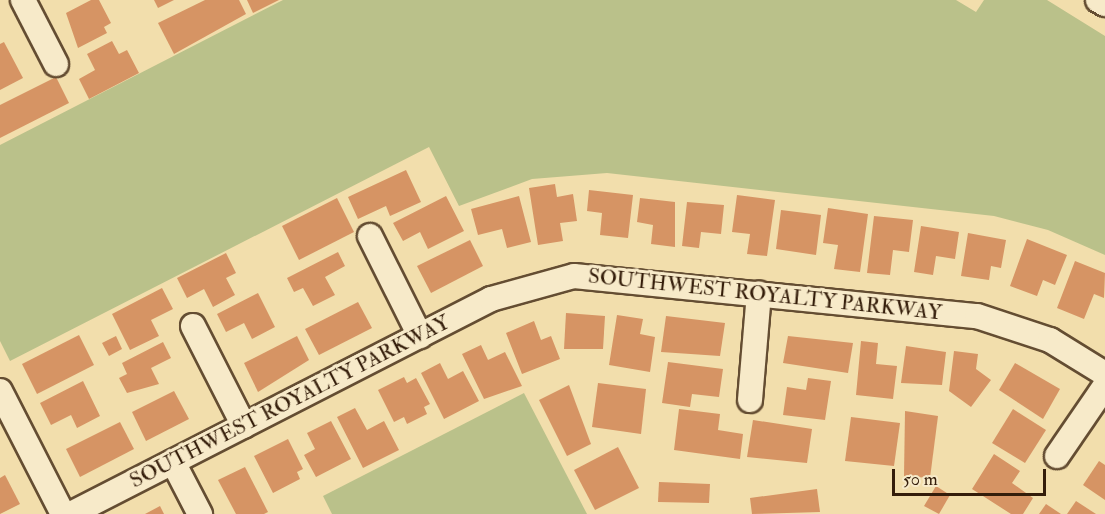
<!DOCTYPE html>
<style>
body{margin:0}
#map{position:relative;width:1105px;height:514px;overflow:hidden;background:#f2deac;font-family:"IM FELL Double Pica",serif}
div>[style]{position:absolute}
.green>*{inset:0;background:#bac18a}
.building>*{inset:0;background:#d69464}
.roads{filter:drop-shadow(2px 0 #644d32) drop-shadow(-2px 0 #644d32) drop-shadow(0 2px #644d32) drop-shadow(0 -2px #644d32)}
.street>*{height:24px;margin:-12px;padding:0 12px;transform-origin:12px;border-radius:12px;background:#f7eac9}
span{translate:-50% -50%;white-space:nowrap;text-align:center;line-height:1.15;-webkit-text-stroke:6px #f7eac9;paint-order:stroke}
.street-label{font-size:21px;color:#341d0a}
.scale{position:absolute;left:892px;top:469px;width:154px;height:27px;box-sizing:border-box;border:3px solid #341d0a;border-top:0;padding-left:8px;font-size:18px;line-height:21px;white-space:nowrap;color:#341d0a;-webkit-text-stroke:4px #f7eac9;paint-order:stroke}
</style>
<div id="map">
<div class="green">
<div style="clip-path:polygon(283px 0,956px 0,976px 12px,984px 0,1047px 0,1105px 36px,1105px 255px,1048px 230px,994px 216px,607px 173px,532px 179px,459px 206px,429px 147px,10px 361px,0 341px,0 145px)"></div>
<div style="clip-path:polygon(524px 393px,587px 514px,332px 514px,323px 496px)"></div>
</div>
<div class="building">
<div style="clip-path:polygon(91px 0,99px 0,111px 23px,104px 27px,107px 33px,78px 48px,66px 13px)"></div>
<div style="clip-path:polygon(154px 0,174px 0,158px 8px)"></div>
<div style="clip-path:polygon(205px 0,239px 0,246px 14px,174px 54px,158px 23px)"></div>
<div style="clip-path:polygon(247px 0,279px 0,253px 13px)"></div>
<div style="clip-path:polygon(112px 41px,119px 54px,127px 50px,139px 73px,89px 99px,79px 79px,95px 70px,87px 54px)"></div>
<div style="clip-path:polygon(4px 42px,23px 78px,0 90px,0 44px)"></div>
<div style="clip-path:polygon(56px 77px,69px 103px,0 138px,0 105px)"></div>
<div style="clip-path:polygon(406px 170px,421px 202px,390px 216px,386px 206px,358px 219px,348px 197px)"></div>
<div style="clip-path:polygon(555px 184px,557px 197px,573px 194px,577px 221px,560px 223px,563px 241px,538px 245px,529px 188px)"></div>
<div style="clip-path:polygon(589px 190px,633px 195px,628px 238px,600px 235px,602px 213px,587px 211px)"></div>
<div style="clip-path:polygon(737px 195px,775px 200px,767px 256px,747px 254px,750px 234px,732px 232px)"></div>
<div style="clip-path:polygon(446px 196px,464px 231px,428px 249px,420px 232px,403px 241px,393px 223px)"></div>
<div style="clip-path:polygon(519px 196px,531px 242px,507px 248px,502px 229px,478px 235px,471px 209px)"></div>
<div style="clip-path:polygon(337px 198px,354px 232px,299px 260px,282px 226px)"></div>
<div style="clip-path:polygon(640px 198px,675px 202px,675px 247px,651px 244px,653px 225px,637px 222px)"></div>
<div style="clip-path:polygon(687px 202px,724px 205px,721px 234px,701px 232px,699px 248px,682px 246px)"></div>
<div style="clip-path:polygon(828px 208px,868px 214px,860px 272px,834px 269px,838px 245px,823px 243px)"></div>
<div style="clip-path:polygon(781px 210px,821px 215px,816px 255px,776px 249px)"></div>
<div style="clip-path:polygon(874px 216px,913px 220px,909px 252px,893px 250px,890px 275px,867px 273px)"></div>
<div style="clip-path:polygon(921px 226px,959px 232px,955px 259px,936px 256px,933px 275px,914px 272px)"></div>
<div style="clip-path:polygon(968px 233px,1006px 240px,1001px 268px,991px 266px,989px 280px,961px 276px)"></div>
<div style="clip-path:polygon(1027px 239px,1067px 255px,1055px 285px,1043px 280px,1037px 296px,1010px 286px)"></div>
<div style="clip-path:polygon(470px 240px,483px 266px,431px 293px,417px 266px)"></div>
<div style="clip-path:polygon(338px 252px,345px 266px,325px 277px,335px 295px,313px 306px,303px 288px,294px 292px,287px 278px)"></div>
<div style="clip-path:polygon(226px 253px,236px 273px,226px 278px,235px 295px,213px 307px,204px 289px,187px 298px,177px 278px)"></div>
<div style="clip-path:polygon(1075px 261px,1105px 273px,1104px 298px,1094px 294px,1084px 319px,1057px 308px)"></div>
<div style="clip-path:polygon(162px 288px,173px 309px,151px 320px,159px 336px,130px 350px,112px 314px)"></div>
<div style="clip-path:polygon(258px 293px,275px 327px,252px 339px,244px 323px,226px 332px,217px 314px)"></div>
<div style="clip-path:polygon(358px 302px,372px 328px,319px 355px,305px 329px)"></div>
<div style="clip-path:polygon(566px 313px,605px 316px,603px 349px,564px 349px)"></div>
<div style="clip-path:polygon(617px 315px,643px 319px,640px 334px,655px 337px,650px 372px,609px 365px)"></div>
<div style="clip-path:polygon(666px 316px,725px 323px,720px 356px,661px 352px)"></div>
<div style="clip-path:polygon(534px 321px,541px 340px,551px 336px,560px 359px,522px 374px,506px 333px)"></div>
<div style="clip-path:polygon(79px 335px,94px 365px,37px 394px,22px 364px)"></div>
<div style="clip-path:polygon(116px 336px,122px 349px,109px 356px,102px 343px)"></div>
<div style="clip-path:polygon(297px 336px,309px 360px,258px 392px,244px 363px)"></div>
<div style="clip-path:polygon(788px 336px,853px 343px,848px 373px,783px 363px)"></div>
<div style="clip-path:polygon(861px 341px,878px 343px,876px 364px,897px 366px,893px 399px,856px 395px)"></div>
<div style="clip-path:polygon(163px 342px,171px 358px,151px 368px,159px 384px,127px 393px,119px 378px,127px 374px,122px 363px)"></div>
<div style="clip-path:polygon(481px 345px,488px 360px,505px 352px,522px 386px,484px 399px,462px 354px)"></div>
<div style="clip-path:polygon(906px 346px,946px 352px,942px 385px,901px 383px)"></div>
<div style="clip-path:polygon(954px 351px,978px 354px,976px 369px,991px 380px,971px 407px,949px 391px)"></div>
<div style="clip-path:polygon(668px 362px,723px 369px,719px 397px,692px 394px,690px 407px,662px 403px)"></div>
<div style="clip-path:polygon(440px 363px,448px 379px,463px 371px,479px 401px,444px 419px,421px 373px)"></div>
<div style="clip-path:polygon(1015px 363px,1060px 389px,1043px 419px,999px 390px)"></div>
<div style="clip-path:polygon(404px 377px,407px 383px,416px 378px,430px 404px,424px 407px,427px 414px,407px 424px,404px 417px,394px 422px,378px 390px)"></div>
<div style="clip-path:polygon(808px 378px,831px 381px,825px 420px,783px 415px,787px 387px,806px 390px)"></div>
<div style="clip-path:polygon(83px 381px,100px 416px,77px 428px,71px 415px,51px 425px,40px 403px)"></div>
<div style="clip-path:polygon(598px 383px,646px 389px,641px 434px,592px 427px)"></div>
<div style="clip-path:polygon(569px 385px,591px 444px,567px 456px,539px 400px)"></div>
<div style="clip-path:polygon(174px 391px,189px 419px,146px 441px,132px 412px)"></div>
<div style="clip-path:polygon(355px 408px,367px 430px,384px 421px,399px 450px,363px 468px,337px 417px)"></div>
<div style="clip-path:polygon(679px 409px,720px 414px,718px 430px,743px 434px,740px 459px,674px 450px)"></div>
<div style="clip-path:polygon(1013px 409px,1046px 430px,1025px 463px,992px 443px)"></div>
<div style="clip-path:polygon(905px 411px,938px 416px,930px 478px,904px 476px)"></div>
<div style="clip-path:polygon(851px 417px,900px 423px,894px 466px,845px 461px)"></div>
<div style="clip-path:polygon(753px 420px,812px 429px,807px 463px,747px 457px)"></div>
<div style="clip-path:polygon(331px 421px,351px 459px,316px 477px,304px 455px,315px 449px,307px 433px)"></div>
<div style="clip-path:polygon(120px 422px,134px 449px,80px 477px,66px 449px)"></div>
<div style="clip-path:polygon(288px 439px,303px 469px,297px 472px,300px 479px,273px 493px,254px 456px)"></div>
<div style="clip-path:polygon(618px 447px,639px 488px,595px 510px,574px 470px)"></div>
<div style="clip-path:polygon(994px 454px,1020px 471px,1012px 483px,1033px 498px,1023px 514px,1011px 514px,972px 489px)"></div>
<div style="clip-path:polygon(1099px 461px,1105px 465px,1105px 500px,1083px 485px)"></div>
<div style="clip-path:polygon(245px 467px,268px 512px,264px 514px,236px 514px,218px 480px)"></div>
<div style="clip-path:polygon(5px 475px,20px 504px,0 514px,0 478px)"></div>
<div style="clip-path:polygon(659px 482px,710px 484px,709px 503px,658px 502px)"></div>
<div style="clip-path:polygon(936px 486px,950px 495px,939px 514px,924px 506px)"></div>
<div style="clip-path:polygon(817px 489px,820px 512px,752px 514px,750px 498px)"></div>
<div style="clip-path:polygon(1076px 501px,1096px 514px,1067px 514px)"></div>
<div style="clip-path:polygon(1046px 504px,1061px 514px,1039px 514px)"></div>
<div style="clip-path:polygon(160px 506px,164px 514px,145px 514px)"></div>
</div>
<div class="roads">
<div class="street">
<div style="left:23px;top:0;width:72px;rotate:62.7deg"></div>
<div style="left:1098px;top:0;width:8px;rotate:30deg"></div>
<div style="left:370px;top:236px;width:112px;rotate:63.4deg"></div>
<div style="left:193px;top:326px;width:112px;rotate:63deg"></div>
<div style="left:0;top:391px;width:138px;rotate:62.9deg"></div>
<div style="left:750px;top:400px;width:107px;rotate:-85.2deg"></div>
<div style="left:1057px;top:456px;width:85px;rotate:-55.6deg"></div>
<div style="left:173px;top:462px;width:59px;rotate:62.6deg"></div>
<div style="left:71px;top:514px;width:472px;rotate:-27.1deg"></div>
<div style="left:491px;top:299px;width:86px;rotate:-15.5deg"></div>
<div style="left:574px;top:276px;width:405px;rotate:5.7deg"></div>
<div style="left:977px;top:316px;width:77px;rotate:18.2deg"></div>
<div style="left:1050px;top:340px;width:65px;rotate:31.7deg"></div>
</div>
</div>
<div class="street-label">
<span style="left:765px;top:295px;rotate:6deg">SOUTHWEST ROYALTY PARKWAY</span>
<span style="left:290px;top:402px;rotate:-27deg">SOUTHWEST ROYALTY PARKWAY</span>
</div>
<div class="scale">50 m</div>
</div>
